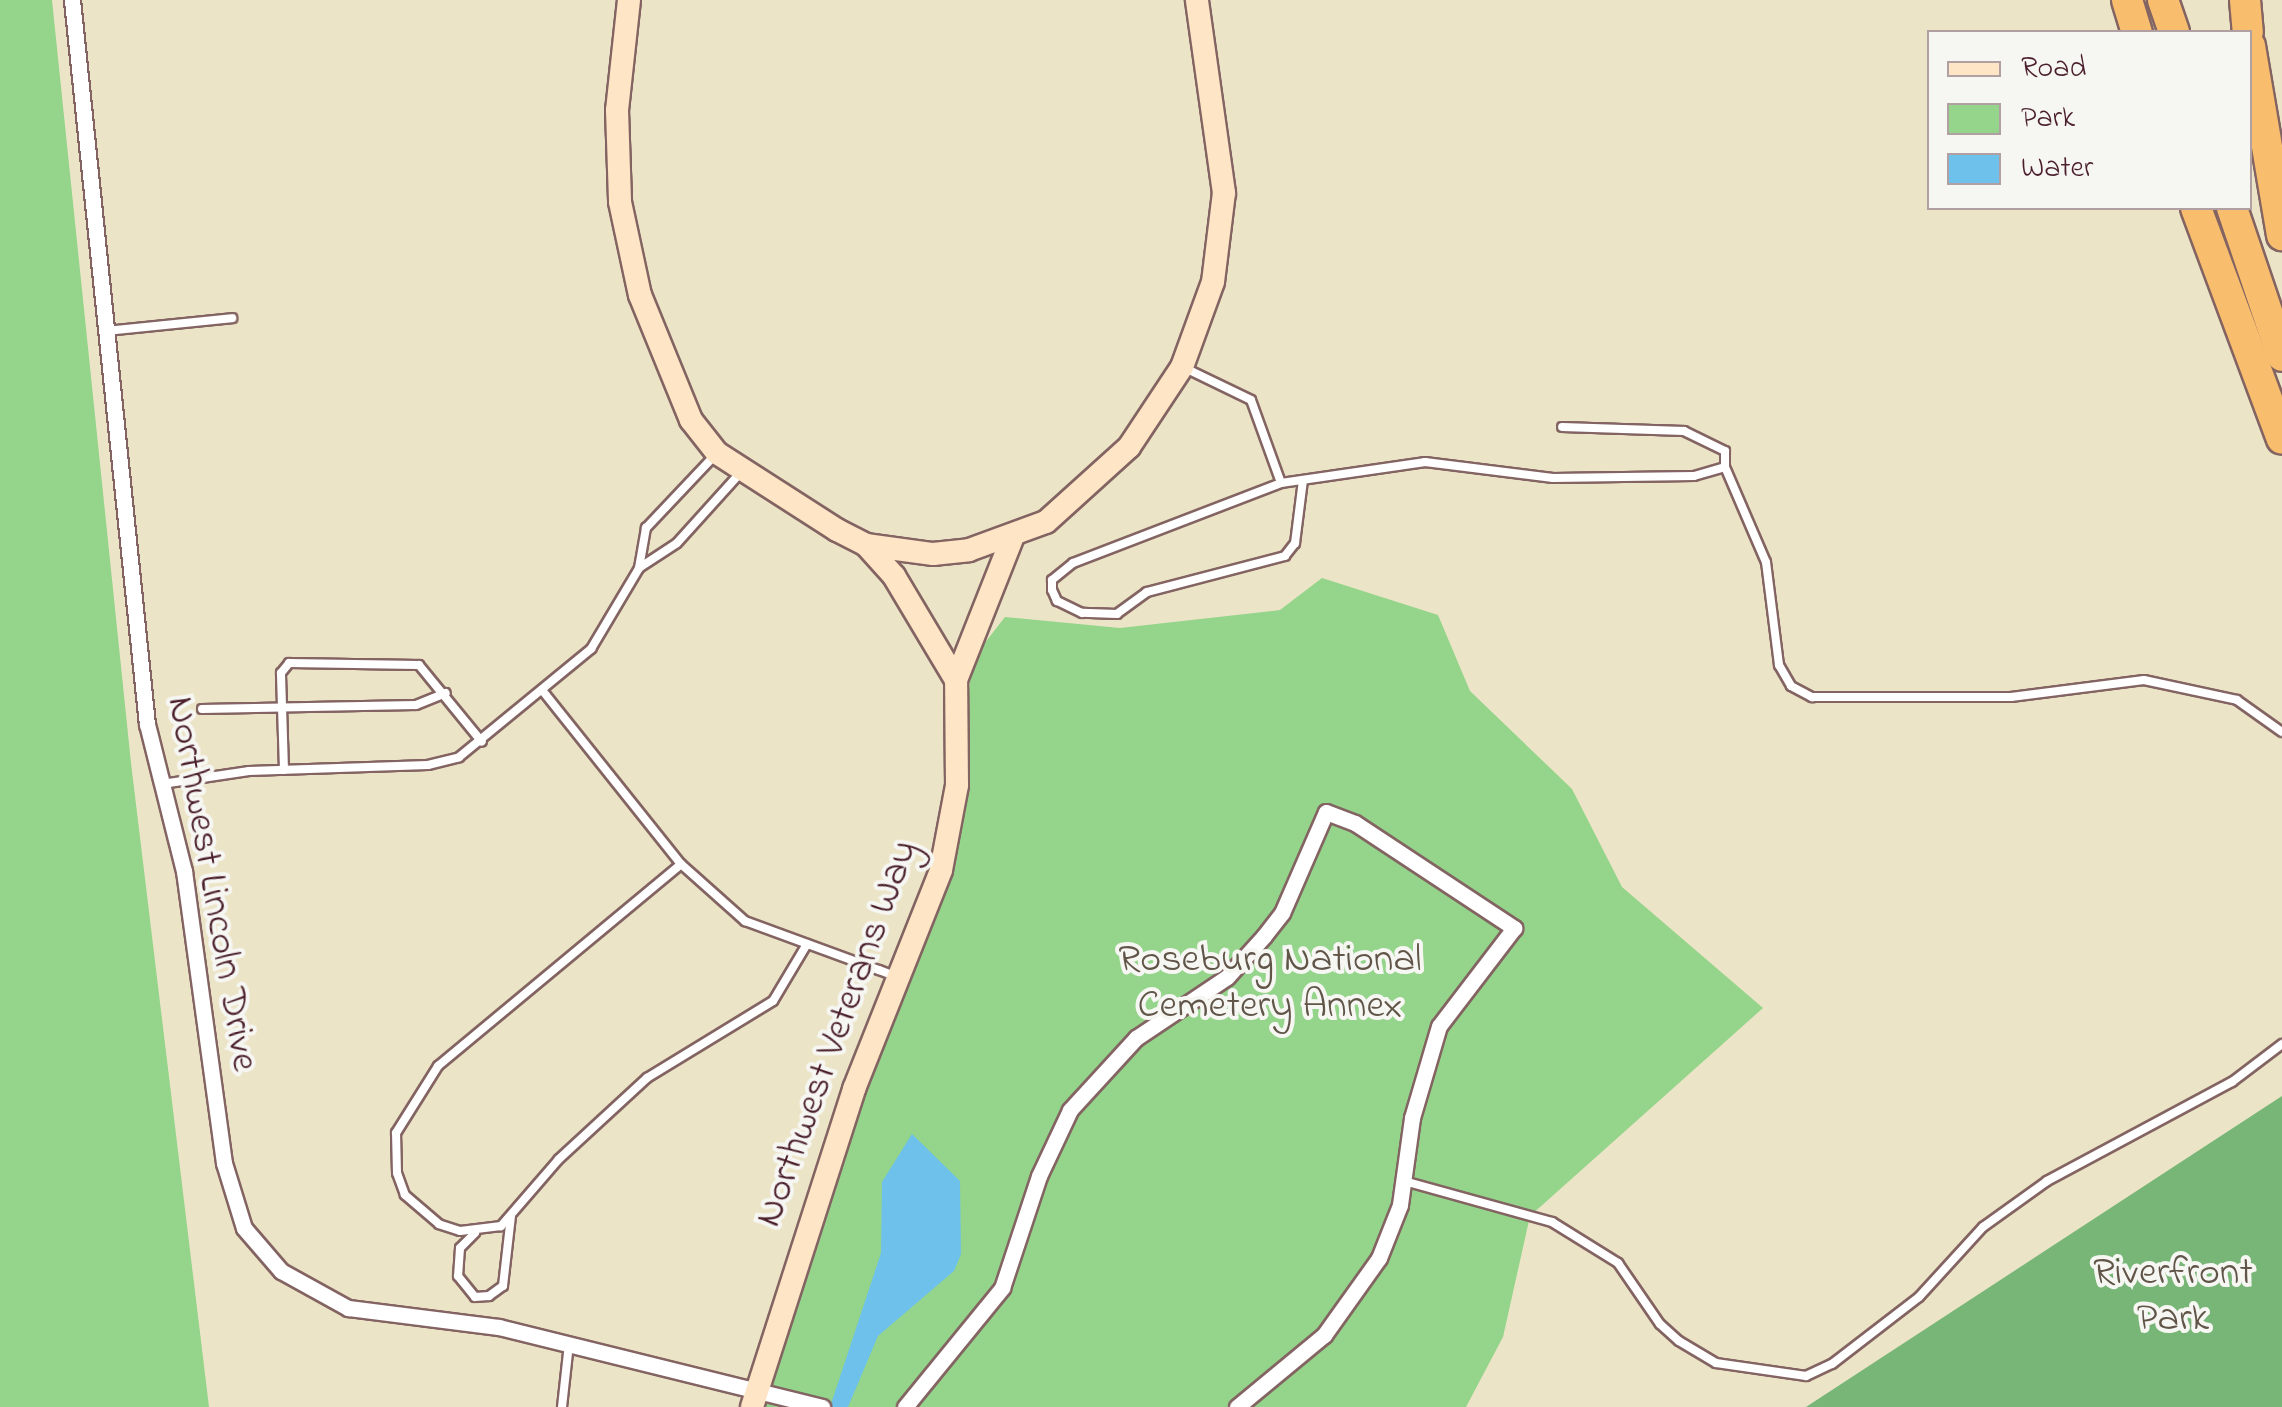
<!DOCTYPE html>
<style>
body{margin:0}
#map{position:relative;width:2282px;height:1407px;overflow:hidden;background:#ece4c7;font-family:"Indie Flower",sans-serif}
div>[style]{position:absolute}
.green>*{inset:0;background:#94d48b}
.forest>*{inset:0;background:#77b677}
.water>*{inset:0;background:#6ec1ea}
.roads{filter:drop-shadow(2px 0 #836462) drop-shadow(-2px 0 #836462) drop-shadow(0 2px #836462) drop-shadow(0 -2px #836462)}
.lane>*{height:8px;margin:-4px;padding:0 4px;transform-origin:4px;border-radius:4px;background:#fff}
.street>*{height:15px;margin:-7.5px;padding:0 7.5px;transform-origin:7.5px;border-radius:7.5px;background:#fff}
.secondary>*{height:22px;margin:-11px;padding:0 11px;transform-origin:11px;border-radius:11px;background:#fde5c5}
.highway>*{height:30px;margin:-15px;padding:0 15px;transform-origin:15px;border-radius:15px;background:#f9be6d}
span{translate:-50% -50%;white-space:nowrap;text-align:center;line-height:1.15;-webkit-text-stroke:8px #f6f6f2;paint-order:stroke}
.street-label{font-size:40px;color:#4a1f2b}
.park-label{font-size:40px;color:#605548}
.legend{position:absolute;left:1927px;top:30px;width:325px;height:180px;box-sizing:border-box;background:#f6f6f2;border:2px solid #b1a0a2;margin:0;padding:12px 18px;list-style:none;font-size:30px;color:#4a1f2b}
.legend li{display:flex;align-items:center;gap:20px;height:50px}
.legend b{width:50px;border:2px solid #b1a0a2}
</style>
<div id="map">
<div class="green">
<div style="clip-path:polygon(0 0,52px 0,131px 763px,209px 1407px,0 1407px)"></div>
<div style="clip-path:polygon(1322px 578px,1438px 615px,1470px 691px,1572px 789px,1622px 887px,1763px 1008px,1530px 1216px,1503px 1337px,1466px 1407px,752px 1407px,957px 785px,973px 658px,1005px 617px,1120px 628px,1280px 610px)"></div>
</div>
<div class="forest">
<div style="clip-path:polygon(2282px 1096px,2282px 1407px,1806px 1407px)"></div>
</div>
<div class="water">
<div style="clip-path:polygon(912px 1134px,960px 1181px,961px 1254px,954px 1271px,878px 1336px,848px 1407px,830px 1407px,881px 1253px,882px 1182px)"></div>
</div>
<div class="roads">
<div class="lane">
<div style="left:105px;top:331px;width:128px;rotate:-5.8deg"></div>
<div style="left:1187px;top:369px;width:71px;rotate:25.8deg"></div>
<div style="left:1251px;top:400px;width:88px;rotate:70.1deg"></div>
<div style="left:1725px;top:467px;width:103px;rotate:66.7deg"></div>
<div style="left:1766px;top:562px;width:104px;rotate:82.8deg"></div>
<div style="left:1779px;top:665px;width:24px;rotate:60deg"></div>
<div style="left:1791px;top:686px;width:24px;rotate:28deg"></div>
<div style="left:1812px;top:697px;width:199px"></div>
<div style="left:2011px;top:697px;width:134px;rotate:-7.3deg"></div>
<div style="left:2144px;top:680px;width:95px;rotate:12.1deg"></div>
<div style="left:2237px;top:700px;width:55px;rotate:35.4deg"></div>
<div style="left:1303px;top:480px;width:64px;rotate:97.2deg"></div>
<div style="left:1295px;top:543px;width:16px;rotate:128deg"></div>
<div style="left:1285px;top:556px;width:143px;rotate:165.4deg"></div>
<div style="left:1147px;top:592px;width:37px;rotate:144deg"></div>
<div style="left:1117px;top:614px;width:35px;rotate:-178deg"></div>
<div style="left:1082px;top:613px;width:28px;rotate:-154deg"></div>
<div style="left:1057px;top:601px;width:12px;rotate:-114deg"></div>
<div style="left:1052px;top:590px;width:10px;rotate:-90deg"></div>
<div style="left:1052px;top:580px;width:27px;rotate:-39deg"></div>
<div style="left:1073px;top:563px;width:223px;rotate:-21deg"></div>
<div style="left:1281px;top:483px;width:146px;rotate:-8.3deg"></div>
<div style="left:1425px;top:462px;width:129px;rotate:7.1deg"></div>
<div style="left:1553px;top:478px;width:141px;rotate:-0.8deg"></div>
<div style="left:1694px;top:476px;width:32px;rotate:-16deg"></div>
<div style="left:1725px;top:467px;width:16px;rotate:-90deg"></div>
<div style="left:1725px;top:451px;width:46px;rotate:-154deg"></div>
<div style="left:1684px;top:431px;width:122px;rotate:-178.1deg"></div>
<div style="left:639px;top:568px;width:45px;rotate:-33.3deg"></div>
<div style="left:677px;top:543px;width:97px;rotate:-47.9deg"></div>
<div style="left:542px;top:690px;width:223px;rotate:51.4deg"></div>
<div style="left:202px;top:709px;width:214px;rotate:-1.1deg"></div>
<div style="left:416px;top:705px;width:32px;rotate:-22deg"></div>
<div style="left:284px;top:770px;width:97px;rotate:-91.8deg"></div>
<div style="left:281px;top:673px;width:13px;rotate:-51deg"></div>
<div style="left:289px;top:663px;width:130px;rotate:0.9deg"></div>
<div style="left:419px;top:665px;width:99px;rotate:50.7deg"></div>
<div style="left:162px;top:784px;width:88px;rotate:-8.5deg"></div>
<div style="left:249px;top:771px;width:179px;rotate:-1.9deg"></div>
<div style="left:428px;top:765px;width:32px;rotate:-14deg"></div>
<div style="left:459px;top:757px;width:171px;rotate:-39.3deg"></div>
<div style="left:591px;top:649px;width:94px;rotate:-59.3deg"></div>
<div style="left:639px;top:568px;width:41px;rotate:-80.1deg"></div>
<div style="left:646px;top:528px;width:100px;rotate:-46.6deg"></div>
<div style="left:807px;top:944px;width:66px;rotate:120.8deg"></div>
<div style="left:773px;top:1001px;width:148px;rotate:148.6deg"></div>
<div style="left:647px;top:1078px;width:120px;rotate:137.4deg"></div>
<div style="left:559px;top:1159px;width:89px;rotate:130.9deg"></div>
<div style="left:501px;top:1226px;width:41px;rotate:173deg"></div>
<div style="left:460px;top:1231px;width:22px;rotate:-162deg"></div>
<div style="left:439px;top:1224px;width:45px;rotate:-139.5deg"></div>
<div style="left:405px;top:1195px;width:23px;rotate:-110deg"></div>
<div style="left:397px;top:1173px;width:40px;rotate:-91.4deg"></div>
<div style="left:396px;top:1133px;width:79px;rotate:-57.9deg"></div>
<div style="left:438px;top:1066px;width:316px;rotate:-39.7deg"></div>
<div style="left:681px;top:864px;width:86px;rotate:41.7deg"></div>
<div style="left:745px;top:921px;width:143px;rotate:20.1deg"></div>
<div style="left:879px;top:970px;width:17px;rotate:21deg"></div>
<div style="left:1404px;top:1181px;width:154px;rotate:15.5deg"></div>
<div style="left:1552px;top:1222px;width:78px;rotate:31.8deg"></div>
<div style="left:1618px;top:1263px;width:74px;rotate:55.5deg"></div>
<div style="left:1660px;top:1324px;width:25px;rotate:42deg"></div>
<div style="left:1679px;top:1341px;width:43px;rotate:30.7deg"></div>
<div style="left:1716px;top:1363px;width:91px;rotate:8.2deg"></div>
<div style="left:1806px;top:1376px;width:29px;rotate:-25deg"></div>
<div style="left:1832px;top:1364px;width:110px;rotate:-37.6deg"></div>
<div style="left:1919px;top:1297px;width:95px;rotate:-47.6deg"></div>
<div style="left:1983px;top:1227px;width:79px;rotate:-35.7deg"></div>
<div style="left:2047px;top:1181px;width:210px;rotate:-28.2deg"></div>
<div style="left:2232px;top:1082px;width:63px;rotate:-37.2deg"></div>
<div style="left:475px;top:1233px;width:21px;rotate:135deg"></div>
<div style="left:460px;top:1248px;width:28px;rotate:94deg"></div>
<div style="left:458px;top:1276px;width:27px;rotate:51deg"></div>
<div style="left:475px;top:1297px;width:14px;rotate:-4deg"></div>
<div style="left:489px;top:1296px;width:17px;rotate:-36deg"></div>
<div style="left:503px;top:1286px;width:70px;rotate:-83.5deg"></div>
<div style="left:562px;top:1407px;width:63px;rotate:-83.7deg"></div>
</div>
<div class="street">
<div style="left:72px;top:0;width:728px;rotate:84.09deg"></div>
<div style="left:147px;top:724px;width:152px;rotate:75.9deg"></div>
<div style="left:184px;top:871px;width:295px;rotate:82.2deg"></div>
<div style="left:224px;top:1163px;width:68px;rotate:72.9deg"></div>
<div style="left:244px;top:1228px;width:57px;rotate:49.3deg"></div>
<div style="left:281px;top:1271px;width:77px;rotate:28.9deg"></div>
<div style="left:348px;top:1308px;width:152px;rotate:7.2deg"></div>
<div style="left:499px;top:1327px;width:333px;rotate:13.9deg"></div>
<div style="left:905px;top:1407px;width:154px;rotate:-50.8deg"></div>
<div style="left:1002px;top:1288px;width:118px;rotate:-71.7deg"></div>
<div style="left:1039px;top:1176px;width:73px;rotate:-64.8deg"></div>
<div style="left:1070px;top:1110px;width:98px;rotate:-47.5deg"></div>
<div style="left:1136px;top:1038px;width:110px;rotate:-33.8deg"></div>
<div style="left:1227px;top:977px;width:55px;rotate:-47.9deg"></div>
<div style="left:1264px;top:936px;width:29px;rotate:-52deg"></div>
<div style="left:1282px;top:913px;width:110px;rotate:-66.5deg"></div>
<div style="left:1326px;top:812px;width:31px;rotate:21deg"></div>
<div style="left:1355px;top:823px;width:191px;rotate:33.4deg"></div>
<div style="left:1514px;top:928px;width:123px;rotate:127.4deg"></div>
<div style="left:1439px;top:1026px;width:96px;rotate:106.4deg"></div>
<div style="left:1412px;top:1118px;width:88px;rotate:97.9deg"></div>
<div style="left:1400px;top:1205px;width:57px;rotate:111.6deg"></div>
<div style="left:1379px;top:1258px;width:95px;rotate:125.5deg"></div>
<div style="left:1324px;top:1335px;width:113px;rotate:140.4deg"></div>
</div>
<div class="secondary">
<div style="left:629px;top:0;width:111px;rotate:96.2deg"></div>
<div style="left:617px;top:110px;width:92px;rotate:88.1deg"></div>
<div style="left:620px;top:202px;width:95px;rotate:77.9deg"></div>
<div style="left:640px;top:295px;width:135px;rotate:67.8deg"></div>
<div style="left:691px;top:420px;width:42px;rotate:51.8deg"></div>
<div style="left:717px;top:453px;width:143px;rotate:32.7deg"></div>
<div style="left:837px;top:530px;width:33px;rotate:27deg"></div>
<div style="left:866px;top:545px;width:68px;rotate:7.7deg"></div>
<div style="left:933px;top:554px;width:36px;rotate:-6deg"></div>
<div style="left:969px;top:550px;width:82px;rotate:-20deg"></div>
<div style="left:1046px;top:522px;width:112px;rotate:-42.1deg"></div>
<div style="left:1129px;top:447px;width:96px;rotate:-56.5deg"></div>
<div style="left:1182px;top:367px;width:90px;rotate:-70deg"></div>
<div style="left:1213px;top:282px;width:90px;rotate:-83deg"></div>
<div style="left:1224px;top:193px;width:195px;rotate:-98deg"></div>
<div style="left:866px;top:545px;width:42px;rotate:47.9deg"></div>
<div style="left:894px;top:576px;width:121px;rotate:59.2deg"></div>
<div style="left:956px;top:680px;width:155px;rotate:-68.4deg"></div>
<div style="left:752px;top:1407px;width:334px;rotate:-72.2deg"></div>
<div style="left:854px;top:1089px;width:236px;rotate:-68.3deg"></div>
<div style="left:941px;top:870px;width:86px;rotate:-79.3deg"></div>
<div style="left:957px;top:785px;width:105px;rotate:-90.5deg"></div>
</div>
<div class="highway">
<div style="left:2127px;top:0;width:34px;rotate:73deg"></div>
<div style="left:2163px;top:0;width:34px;rotate:71deg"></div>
<div style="left:2245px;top:0;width:32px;rotate:85deg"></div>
<div style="left:2250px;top:46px;width:192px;rotate:80.4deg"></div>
<div style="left:2196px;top:208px;width:246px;rotate:69.6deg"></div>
<div style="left:2232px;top:208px;width:156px;rotate:71.3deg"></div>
</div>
</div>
<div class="street-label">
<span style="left:211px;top:884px;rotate:80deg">Northwest Lincoln Drive</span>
<span style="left:838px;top:1034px;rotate:-70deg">Northwest Veterans Way</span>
</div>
<div class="park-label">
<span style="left:1270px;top:984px">Roseburg National<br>Cemetery Annex</span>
<span style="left:2173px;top:1297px">Riverfront<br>Park</span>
</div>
<ul class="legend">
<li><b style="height:12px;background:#fde5c5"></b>Road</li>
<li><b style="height:28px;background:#94d48b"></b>Park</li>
<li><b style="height:28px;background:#6ec1ea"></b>Water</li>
</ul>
</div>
